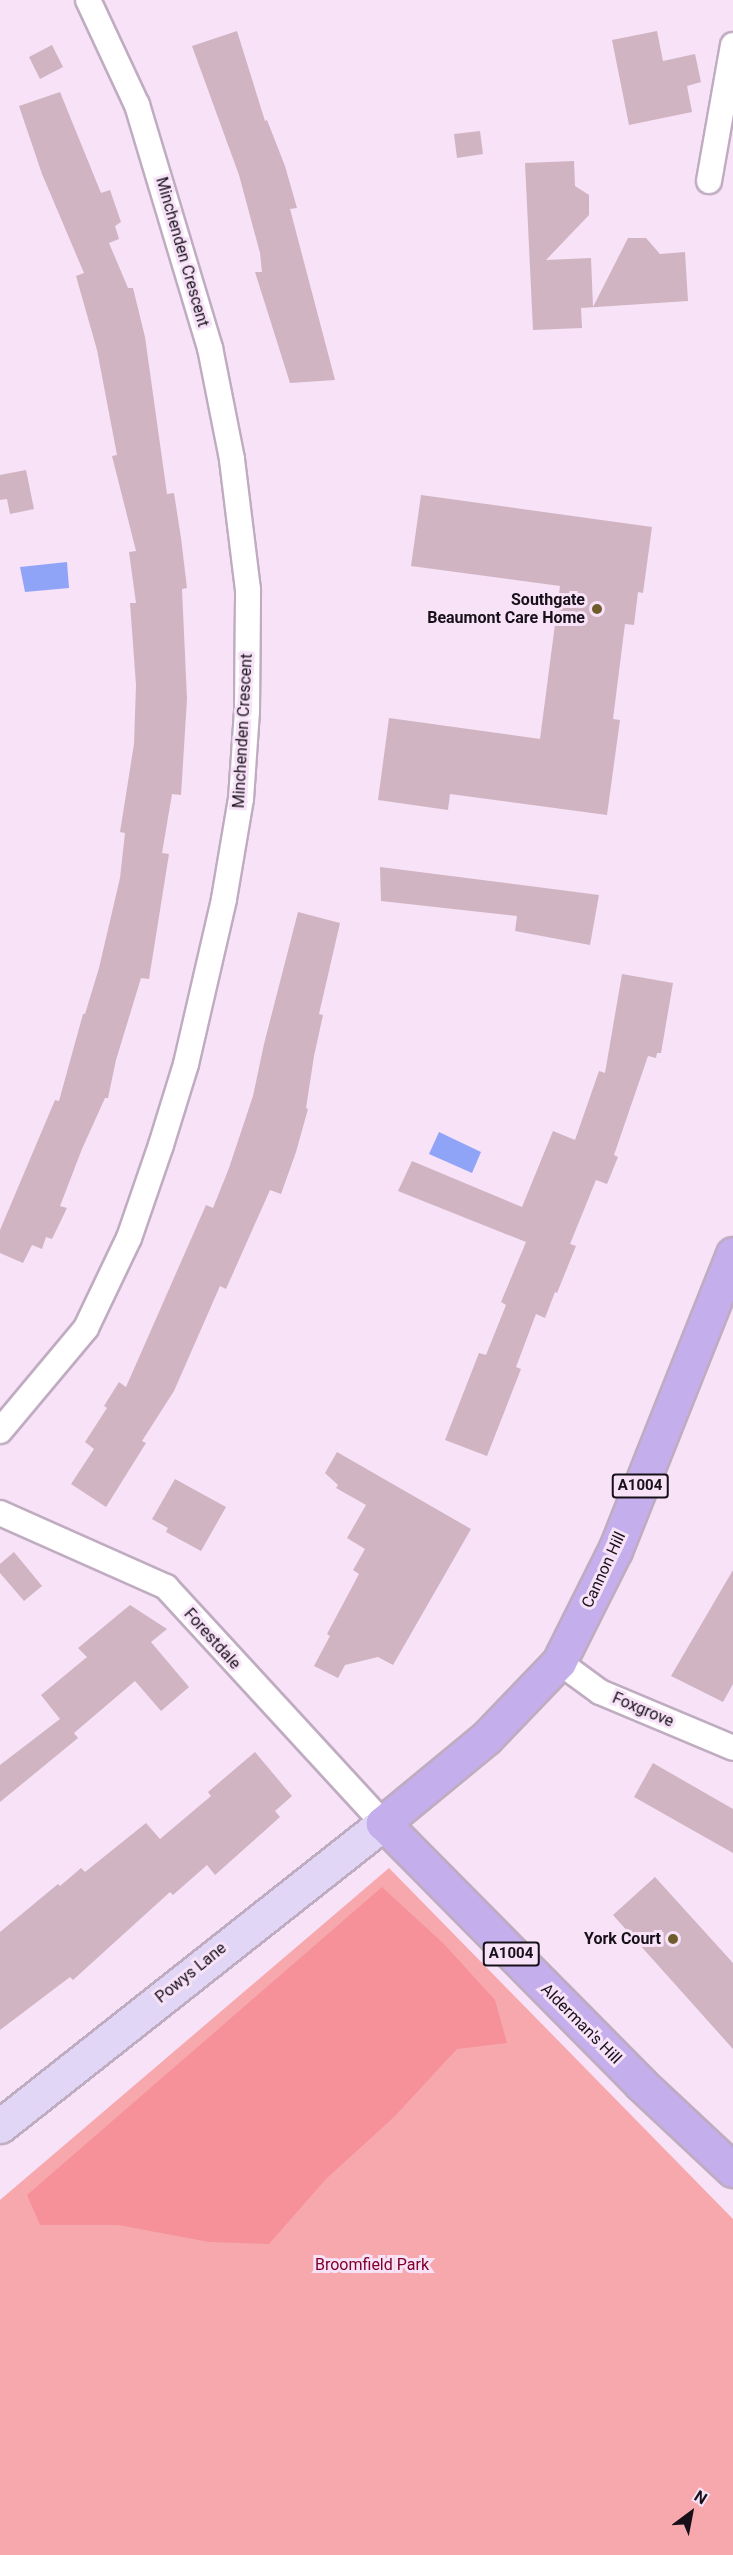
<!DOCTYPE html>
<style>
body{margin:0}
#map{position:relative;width:733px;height:2555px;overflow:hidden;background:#f7e2f8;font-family:Roboto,sans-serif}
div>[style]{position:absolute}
.green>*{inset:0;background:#f7a8ad}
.forest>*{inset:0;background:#f6919a}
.water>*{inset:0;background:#90a4f7}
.building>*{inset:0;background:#d1b4c1}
.roads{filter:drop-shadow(2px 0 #c0acc1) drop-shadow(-2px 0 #c0acc1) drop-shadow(0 2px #c0acc1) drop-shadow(0 -2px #c0acc1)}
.minor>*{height:24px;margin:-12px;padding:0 12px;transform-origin:12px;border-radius:12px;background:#fff}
.secondary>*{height:33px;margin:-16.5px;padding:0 16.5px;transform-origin:16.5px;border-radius:16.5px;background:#e1d6f5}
.primary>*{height:33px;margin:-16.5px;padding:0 16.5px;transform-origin:16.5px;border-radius:16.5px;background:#c4aeec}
.dots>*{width:16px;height:16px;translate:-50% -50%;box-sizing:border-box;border:3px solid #f7e2f8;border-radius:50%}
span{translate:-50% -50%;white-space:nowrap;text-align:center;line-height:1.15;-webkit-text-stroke:6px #f7e2f8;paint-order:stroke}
.shield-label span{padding:2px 4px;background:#f7e2f8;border:2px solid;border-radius:4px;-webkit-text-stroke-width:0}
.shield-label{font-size:15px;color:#171018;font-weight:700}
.street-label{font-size:16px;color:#171018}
.poi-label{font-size:16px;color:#171018;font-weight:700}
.right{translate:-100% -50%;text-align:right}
.park-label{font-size:16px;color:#800028}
.north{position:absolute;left:661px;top:2483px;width:60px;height:60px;-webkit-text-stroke:4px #f7e2f8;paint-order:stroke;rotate:32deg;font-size:16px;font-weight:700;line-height:24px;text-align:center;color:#171018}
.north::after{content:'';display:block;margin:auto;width:21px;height:27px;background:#171018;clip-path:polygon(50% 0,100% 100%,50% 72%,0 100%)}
</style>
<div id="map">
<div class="green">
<div style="clip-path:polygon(389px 1868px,733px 2219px,733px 2555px,0 2555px,0 2200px)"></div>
</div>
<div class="forest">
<div style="clip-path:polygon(382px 1887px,444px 1944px,495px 2000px,507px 2043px,457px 2049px,394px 2117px,326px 2179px,269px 2244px,209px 2242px,118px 2225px,40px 2225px,27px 2195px)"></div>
</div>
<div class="water">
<div style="clip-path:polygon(67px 562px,69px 588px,25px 592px,20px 567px)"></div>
<div style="clip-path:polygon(439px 1132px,481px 1152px,472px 1173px,429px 1154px)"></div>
</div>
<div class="building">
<div style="clip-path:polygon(237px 31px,265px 121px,267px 120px,285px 166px,297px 208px,290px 209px,335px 380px,290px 383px,255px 272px,262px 272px,260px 253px,239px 175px,192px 46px)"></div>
<div style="clip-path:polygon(657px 31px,663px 61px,695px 54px,701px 82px,687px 86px,692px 112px,629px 125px,612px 40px)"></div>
<div style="clip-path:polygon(52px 45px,63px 67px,40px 79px,29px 57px)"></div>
<div style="clip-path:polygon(60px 92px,101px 193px,110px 190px,121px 222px,115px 226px,119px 239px,109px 243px,128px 288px,133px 288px,145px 337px,167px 494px,174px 493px,181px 538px,187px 588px,182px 589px,187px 699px,181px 795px,172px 794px,162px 853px,169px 854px,149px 979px,141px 978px,116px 1060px,108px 1098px,105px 1098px,82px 1149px,60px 1206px,67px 1208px,52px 1239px,46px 1237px,42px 1249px,32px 1245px,23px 1263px,0 1253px,0 1230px,55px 1100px,59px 1101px,83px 1014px,85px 1014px,99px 968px,120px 878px,125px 833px,120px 832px,134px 744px,136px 685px,130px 603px,136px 603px,129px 552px,136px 551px,112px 456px,117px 455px,97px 350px,76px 276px,84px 273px,42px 174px,19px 106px)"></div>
<div style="clip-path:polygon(480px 131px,483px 154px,457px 158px,454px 134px)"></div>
<div style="clip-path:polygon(574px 161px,575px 186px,589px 195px,589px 215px,546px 260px,591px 258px,593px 307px,628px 238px,646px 238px,660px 254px,685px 252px,688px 301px,581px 308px,582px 328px,533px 330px,525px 163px)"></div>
<div style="clip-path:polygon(26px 470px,34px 509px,10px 514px,7px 499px,0 500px,0 475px)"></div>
<div style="clip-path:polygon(421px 495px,652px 527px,643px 593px,638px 592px,634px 625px,625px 624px,613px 719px,620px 720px,607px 815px,450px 794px,448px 810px,378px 800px,389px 718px,540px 739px,560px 586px,411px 566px)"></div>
<div style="clip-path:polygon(380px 867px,599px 895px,590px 945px,515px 931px,517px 916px,381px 901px)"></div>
<div style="clip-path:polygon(298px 912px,340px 923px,319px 1014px,323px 1015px,314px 1056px,306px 1108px,308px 1109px,296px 1152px,281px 1194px,270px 1190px,226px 1289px,220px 1286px,174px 1391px,142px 1441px,146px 1443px,106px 1507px,71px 1484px,94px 1449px,85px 1442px,107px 1408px,104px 1406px,119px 1382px,126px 1387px,206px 1205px,213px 1208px,229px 1168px,253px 1096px,264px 1044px)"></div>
<div style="clip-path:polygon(622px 974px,673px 983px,661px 1053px,657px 1053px,656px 1058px,648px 1056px,614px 1155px,618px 1157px,607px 1184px,596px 1180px,570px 1244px,576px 1246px,557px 1293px,555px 1292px,545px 1318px,536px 1314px,516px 1367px,521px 1369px,487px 1456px,445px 1440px,479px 1353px,486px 1355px,506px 1305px,501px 1302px,526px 1242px,398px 1191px,412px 1161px,522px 1207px,553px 1131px,575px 1140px,599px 1071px,605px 1073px)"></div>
<div style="clip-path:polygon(337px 1452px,471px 1529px,393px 1665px,378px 1657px,345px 1665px,338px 1678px,314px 1666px,330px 1636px,327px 1634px,359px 1574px,353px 1570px,365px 1549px,347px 1538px,366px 1505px,336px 1488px,338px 1485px,325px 1473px)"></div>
<div style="clip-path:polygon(175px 1479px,226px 1507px,201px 1551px,166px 1532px,168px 1528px,152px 1519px)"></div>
<div style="clip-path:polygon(14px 1552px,42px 1586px,24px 1601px,0 1573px,0 1564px)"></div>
<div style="clip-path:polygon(733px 1570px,733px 1684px,723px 1702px,671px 1676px)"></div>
<div style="clip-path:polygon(130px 1605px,167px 1629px,151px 1642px,189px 1687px,161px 1711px,135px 1681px,74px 1733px,78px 1738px,0 1802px,0 1765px,60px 1719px,41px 1695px,87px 1657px,78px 1648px)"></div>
<div style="clip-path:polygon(255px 1752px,292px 1796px,275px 1811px,280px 1817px,215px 1875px,207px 1865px,173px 1895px,170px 1892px,73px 1980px,70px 1977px,0 2030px,0 1932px,58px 1884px,60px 1886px,81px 1868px,85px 1872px,146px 1823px,160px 1839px,211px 1796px,208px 1792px)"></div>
<div style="clip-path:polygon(653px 1763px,733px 1809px,733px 1853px,634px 1797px)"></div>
<div style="clip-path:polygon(655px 1877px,733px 1963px,733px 2049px,613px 1915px)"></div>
</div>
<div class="roads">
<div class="minor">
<div style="left:709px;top:181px;width:138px;rotate:-80deg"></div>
<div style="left:0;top:1431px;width:134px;rotate:-50.1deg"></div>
<div style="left:86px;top:1328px;width:100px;rotate:-64.5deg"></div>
<div style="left:129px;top:1238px;width:98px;rotate:-71deg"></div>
<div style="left:161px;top:1145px;width:85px;rotate:-72.8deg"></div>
<div style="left:186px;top:1064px;width:169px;rotate:-77deg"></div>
<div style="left:224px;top:899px;width:101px;rotate:-80.4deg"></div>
<div style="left:241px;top:799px;width:87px;rotate:-86.1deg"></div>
<div style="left:247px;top:712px;width:122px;rotate:-89.5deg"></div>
<div style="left:248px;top:590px;width:132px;rotate:-97deg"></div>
<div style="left:232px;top:459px;width:113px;rotate:-101.2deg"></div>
<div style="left:210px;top:348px;width:254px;rotate:-106.7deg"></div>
<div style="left:137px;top:105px;width:116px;rotate:-115deg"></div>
<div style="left:0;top:1513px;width:182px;rotate:24deg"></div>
<div style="left:166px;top:1587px;width:321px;rotate:47.4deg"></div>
<div style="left:559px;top:1662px;width:51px;rotate:36.2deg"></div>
<div style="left:600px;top:1692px;width:144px;rotate:22.8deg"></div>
</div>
<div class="secondary">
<div style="left:0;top:2126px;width:488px;rotate:-38.3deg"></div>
</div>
<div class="primary">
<div style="left:733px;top:1254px;width:319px;rotate:111.7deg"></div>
<div style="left:615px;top:1550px;width:125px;rotate:116.6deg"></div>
<div style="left:559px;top:1662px;width:105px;rotate:133.8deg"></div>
<div style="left:486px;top:1738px;width:134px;rotate:140.5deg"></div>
<div style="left:383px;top:1823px;width:367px;rotate:45.3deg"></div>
<div style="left:641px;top:2084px;width:126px;rotate:43.1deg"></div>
</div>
</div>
<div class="dots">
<div style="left:597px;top:609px;background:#6e5d2b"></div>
<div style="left:673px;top:1939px;background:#6e5d2b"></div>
</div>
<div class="shield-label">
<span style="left:640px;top:1486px">A1004</span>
<span style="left:511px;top:1954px">A1004</span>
</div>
<div class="street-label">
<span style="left:182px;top:252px;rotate:74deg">Minchenden Crescent</span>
<span style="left:243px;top:731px;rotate:-87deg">Minchenden Crescent</span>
<span style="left:604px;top:1570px;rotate:-65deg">Cannon Hill</span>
<span style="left:212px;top:1639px;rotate:48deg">Forestdale</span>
<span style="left:643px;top:1710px;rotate:23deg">Foxgrove</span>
<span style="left:191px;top:1973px;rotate:-39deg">Powys Lane</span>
<span style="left:581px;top:2024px;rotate:45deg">Alderman's Hill</span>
</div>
<div class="poi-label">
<span class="right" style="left:585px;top:609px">Southgate<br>Beaumont Care Home</span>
<span class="right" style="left:661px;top:1939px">York Court</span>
</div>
<div class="park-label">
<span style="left:372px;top:2265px">Broomfield Park</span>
</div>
<div class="north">N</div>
</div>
